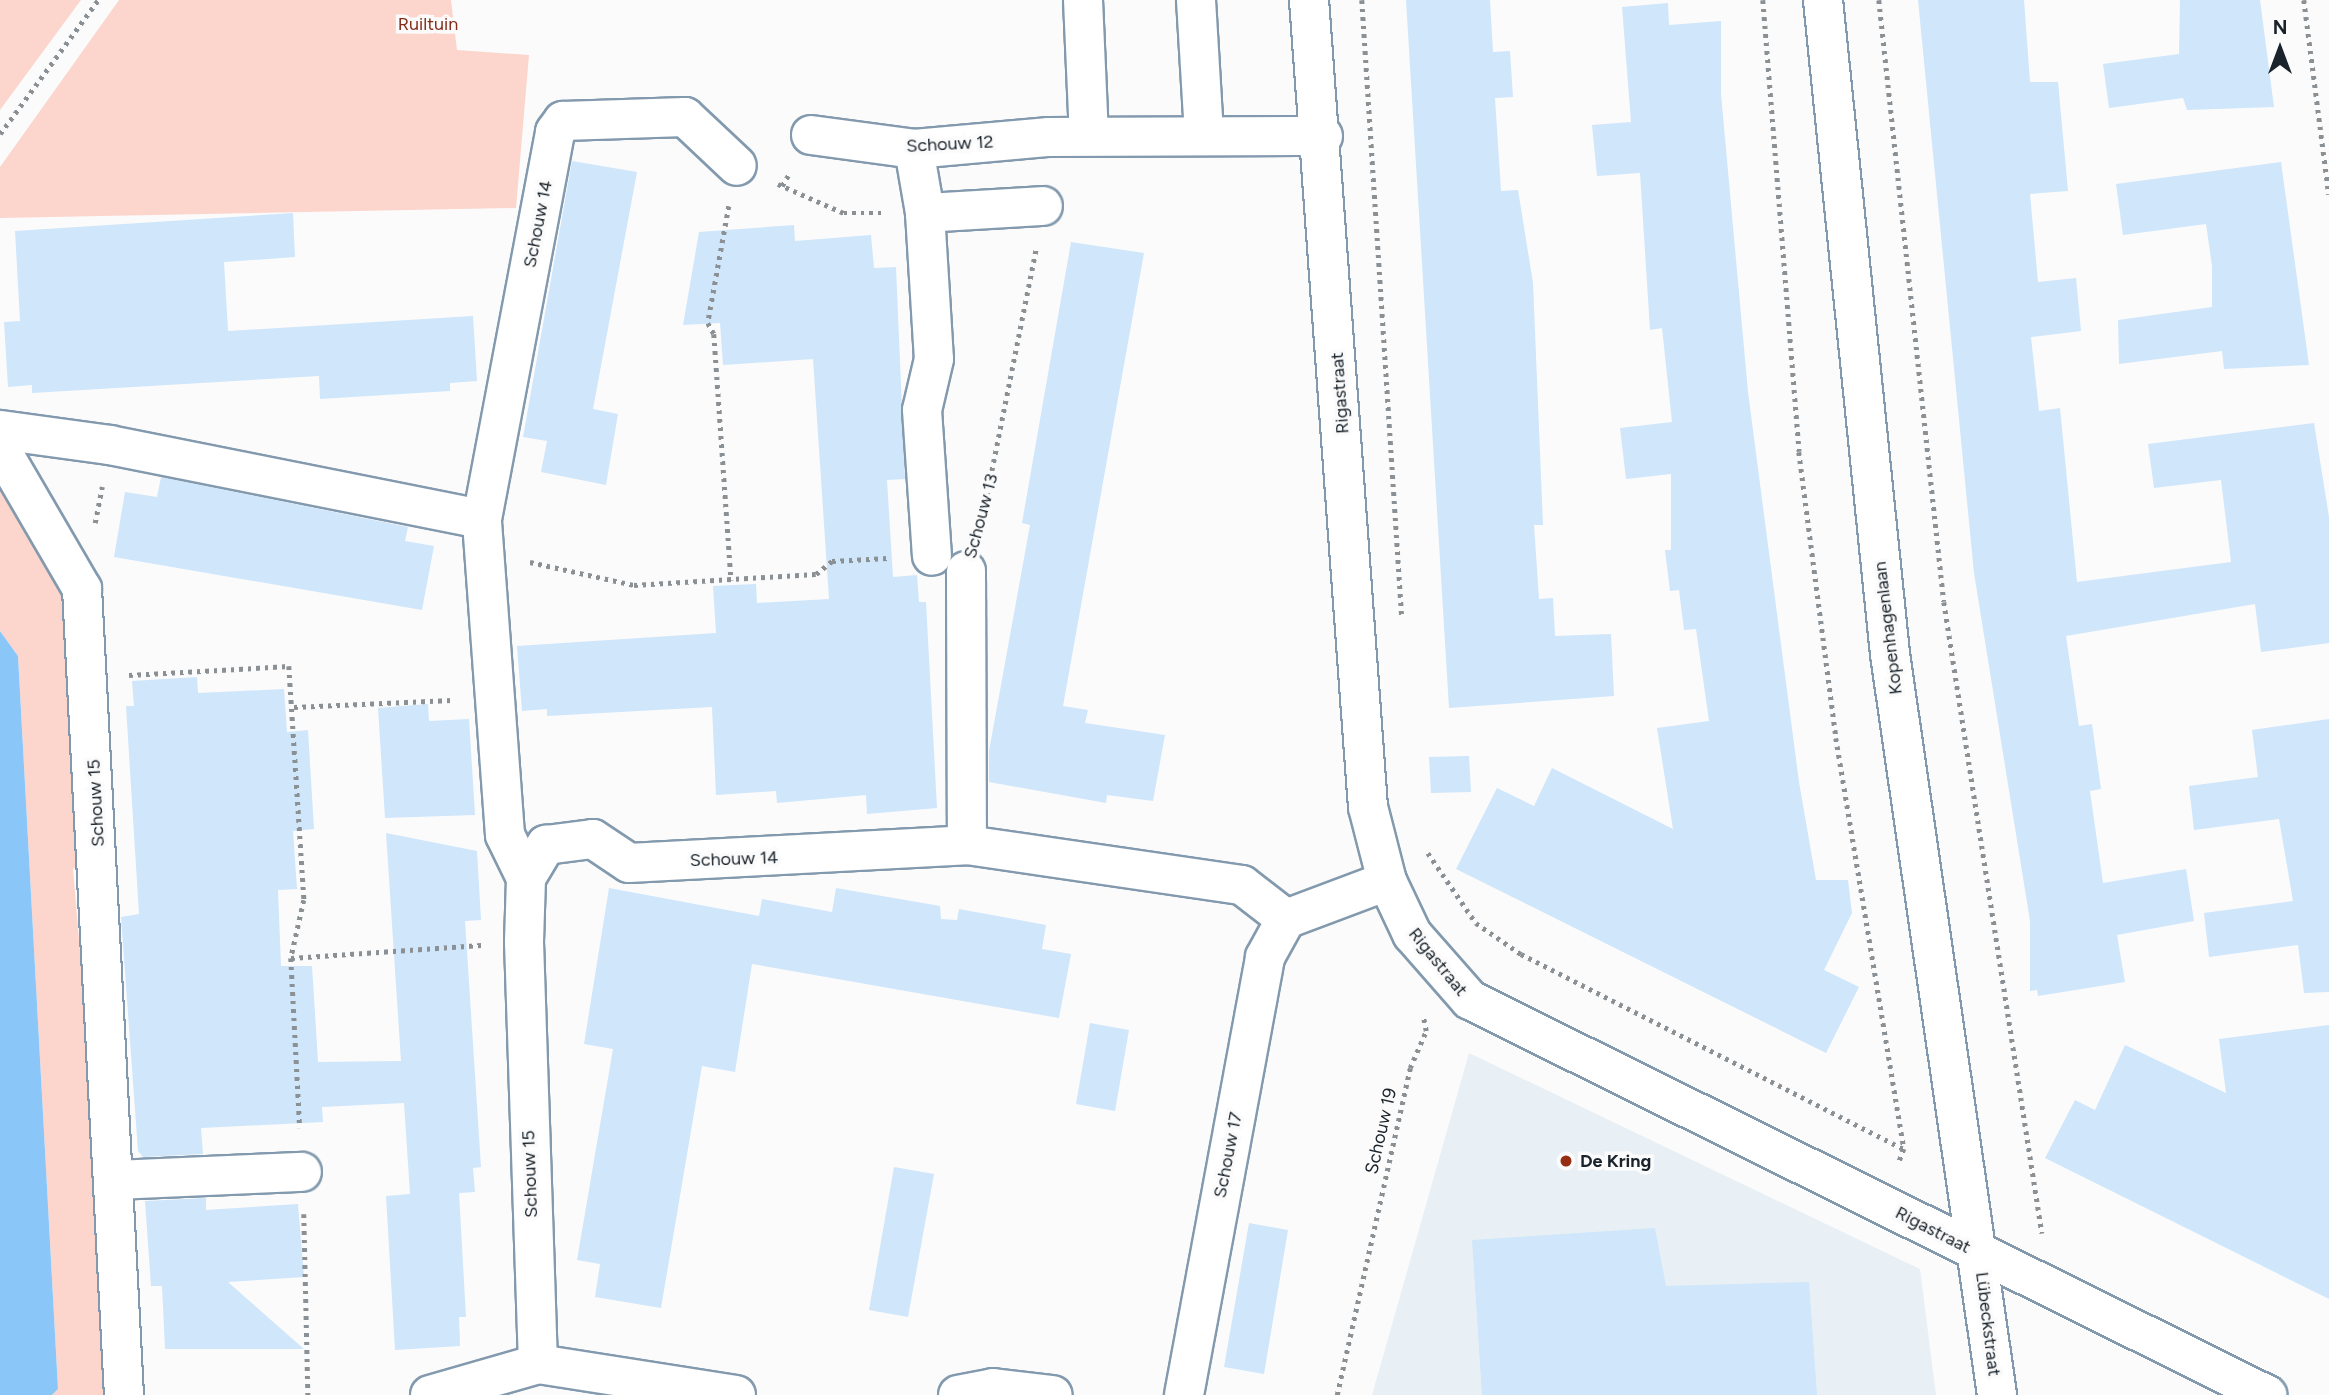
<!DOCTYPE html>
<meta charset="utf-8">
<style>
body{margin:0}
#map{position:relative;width:2329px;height:1395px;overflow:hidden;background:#fbfbfb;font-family:Figtree,sans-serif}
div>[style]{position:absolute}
.built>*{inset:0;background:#e9f0f5}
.green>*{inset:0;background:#fcd6cd}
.water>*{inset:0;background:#8ac6f8}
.building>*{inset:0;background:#cfe6fb}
.path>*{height:4.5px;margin-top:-2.25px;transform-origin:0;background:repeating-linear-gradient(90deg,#8b9094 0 3.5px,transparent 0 8.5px)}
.roads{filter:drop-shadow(2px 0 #839aae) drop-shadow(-2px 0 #839aae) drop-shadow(0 2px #839aae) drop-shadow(0 -2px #839aae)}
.minor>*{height:38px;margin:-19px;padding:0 19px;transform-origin:19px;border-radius:19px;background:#fff}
.dots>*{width:19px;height:19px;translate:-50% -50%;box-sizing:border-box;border:4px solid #fbfbfb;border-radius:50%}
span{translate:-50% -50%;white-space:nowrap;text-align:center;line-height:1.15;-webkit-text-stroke:7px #fbfbfb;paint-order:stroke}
.park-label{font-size:18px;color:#832c16}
.street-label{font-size:18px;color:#1a232b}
.poi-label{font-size:18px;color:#1a232b;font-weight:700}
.left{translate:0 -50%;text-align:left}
.north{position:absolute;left:2245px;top:14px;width:70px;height:70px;-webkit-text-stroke:5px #fbfbfb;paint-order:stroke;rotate:0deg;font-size:19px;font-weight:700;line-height:28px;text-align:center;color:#1a232b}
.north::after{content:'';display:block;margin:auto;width:24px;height:32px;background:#1a232b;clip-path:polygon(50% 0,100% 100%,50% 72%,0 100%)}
</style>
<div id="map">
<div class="built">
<div style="clip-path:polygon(1469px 1053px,1920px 1269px,1936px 1395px,1372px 1395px)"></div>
</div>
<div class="green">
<div style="clip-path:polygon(0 0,81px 0,0 110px)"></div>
<div style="clip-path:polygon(119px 0,451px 0,457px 50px,529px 55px,516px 208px,0 218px,0 167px)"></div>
<div style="clip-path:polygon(0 488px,63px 580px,88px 866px,73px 868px,117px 1395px,52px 1395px,58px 1389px,18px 656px,0 631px)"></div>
</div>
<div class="water">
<div style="clip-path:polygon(0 631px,18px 656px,58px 1389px,52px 1395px,0 1395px)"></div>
</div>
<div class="building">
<div style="clip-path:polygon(1406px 0,1490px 0,1493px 52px,1510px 51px,1513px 97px,1495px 98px,1501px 191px,1518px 190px,1533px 283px,1543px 525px,1534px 525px,1539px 599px,1553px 598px,1555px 636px,1611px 634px,1614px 696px,1449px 708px)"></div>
<div style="clip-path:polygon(1918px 0,2024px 0,2030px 82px,2058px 82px,2068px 191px,2030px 194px,2038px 282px,2076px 278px,2081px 331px,2031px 337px,2039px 411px,2060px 408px,2077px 582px,2231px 562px,2221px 480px,2154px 488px,2148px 444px,2314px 423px,2329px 517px,2329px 643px,2261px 652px,2255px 604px,2066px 636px,2079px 726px,2092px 724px,2101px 789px,2090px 791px,2103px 883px,2186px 869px,2194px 921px,2117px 935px,2125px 982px,2038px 996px,2037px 990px,2030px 991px,2030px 921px,1974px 573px)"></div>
<div style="clip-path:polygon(2180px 0,2260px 0,2274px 107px,2187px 110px,2183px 98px,2109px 108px,2103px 64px,2179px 54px)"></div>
<div style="clip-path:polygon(1668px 3px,1669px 25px,1721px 21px,1721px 94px,1748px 392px,1799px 782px,1816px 880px,1848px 880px,1852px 913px,1824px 970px,1859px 987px,1826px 1053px,1456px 869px,1497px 788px,1534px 806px,1552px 768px,1673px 829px,1657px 728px,1709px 721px,1696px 629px,1684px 630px,1679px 590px,1670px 591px,1665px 550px,1671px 550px,1671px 474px,1626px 479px,1620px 428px,1672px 422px,1662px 328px,1650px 330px,1640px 173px,1597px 176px,1592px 125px,1631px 122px,1622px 7px)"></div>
<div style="clip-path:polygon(572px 161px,637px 172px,593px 409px,618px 414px,606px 485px,541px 472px,547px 441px,523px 437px)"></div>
<div style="clip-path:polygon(2281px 162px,2309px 365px,2224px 369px,2222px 351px,2119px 364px,2118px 320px,2212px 307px,2212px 266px,2206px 224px,2123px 235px,2116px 184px)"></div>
<div style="clip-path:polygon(293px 213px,295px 257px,224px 262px,228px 331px,473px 316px,477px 381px,450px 383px,450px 391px,320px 399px,319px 376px,32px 393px,32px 385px,8px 387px,4px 322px,20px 321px,15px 231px)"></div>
<div style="clip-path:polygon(794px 225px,795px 241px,871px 235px,874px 268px,896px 267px,905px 479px,887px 480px,893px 577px,917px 575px,919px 602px,926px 602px,937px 808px,867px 814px,866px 795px,777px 803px,776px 791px,716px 795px,712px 707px,547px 716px,547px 709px,522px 711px,517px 646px,716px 633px,713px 586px,756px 584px,757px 603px,829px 599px,813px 359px,723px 365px,720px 323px,683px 325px,699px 232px)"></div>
<div style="clip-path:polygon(1071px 242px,1144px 253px,1063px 706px,1088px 710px,1085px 723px,1165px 735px,1153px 801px,1107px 795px,1106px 803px,989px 782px,989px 751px,1030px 525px,1022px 523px)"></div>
<div style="clip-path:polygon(161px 477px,408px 527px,405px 541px,434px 546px,422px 610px,114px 557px,125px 492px,157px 497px)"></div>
<div style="clip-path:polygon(197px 677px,198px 693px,284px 689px,287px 732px,308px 730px,314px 829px,293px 831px,297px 889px,278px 890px,281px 966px,312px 966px,318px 1062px,401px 1061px,386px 833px,477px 851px,481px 920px,465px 921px,481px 1167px,473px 1168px,475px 1192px,459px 1193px,466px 1317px,459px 1317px,460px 1346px,395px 1350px,386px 1196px,410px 1194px,404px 1103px,322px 1107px,323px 1122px,201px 1128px,203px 1154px,143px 1157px,138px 1151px,121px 917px,139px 914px,126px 706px,134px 706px,132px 681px)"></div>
<div style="clip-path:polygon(428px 704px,429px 721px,469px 719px,475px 815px,385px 818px,378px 708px)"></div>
<div style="clip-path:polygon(2329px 719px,2329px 992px,2304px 993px,2298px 945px,2209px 957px,2204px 913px,2293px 901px,2279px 819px,2194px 830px,2189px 786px,2258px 777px,2252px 730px)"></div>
<div style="clip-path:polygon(1469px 756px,1471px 792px,1431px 793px,1429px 757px)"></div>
<div style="clip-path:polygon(609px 888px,759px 916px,762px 899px,832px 912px,836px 888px,940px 906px,941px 919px,957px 920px,959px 909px,1046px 925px,1042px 949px,1071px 954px,1059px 1018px,752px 964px,735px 1072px,702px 1066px,661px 1308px,595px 1297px,600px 1264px,577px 1260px,613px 1049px,584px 1044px)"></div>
<div style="clip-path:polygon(1090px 1023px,1129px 1030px,1115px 1111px,1076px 1104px)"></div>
<div style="clip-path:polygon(2329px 1025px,2329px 1299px,2045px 1158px,2075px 1100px,2095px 1110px,2125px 1045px,2226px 1093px,2219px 1039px)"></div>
<div style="clip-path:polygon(894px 1167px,934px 1174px,908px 1317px,869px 1310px)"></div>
<div style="clip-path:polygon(206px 1198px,206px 1210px,298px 1204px,304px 1277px,228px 1282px,304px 1349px,165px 1349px,162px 1286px,151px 1286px,145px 1201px)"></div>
<div style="clip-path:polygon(1249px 1223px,1288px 1230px,1264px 1374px,1224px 1367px)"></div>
<div style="clip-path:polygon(1655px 1228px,1666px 1286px,1809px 1282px,1817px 1395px,1482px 1395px,1472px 1240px)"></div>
</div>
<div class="path">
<div style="left:1362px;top:0;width:620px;rotate:86.3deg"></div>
<div style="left:1763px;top:0;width:453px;rotate:85.4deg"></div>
<div style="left:1799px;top:452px;width:288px;rotate:82.6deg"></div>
<div style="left:1836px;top:738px;width:417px;rotate:80.6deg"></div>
<div style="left:1904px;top:1149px;width:14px;rotate:111deg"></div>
<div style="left:1879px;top:0;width:605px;rotate:83.84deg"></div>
<div style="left:1944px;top:602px;width:639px;rotate:81.17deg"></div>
<div style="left:2304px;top:0;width:196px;rotate:82.7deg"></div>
<div style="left:0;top:134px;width:166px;rotate:-53.8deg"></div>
<div style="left:778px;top:184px;width:72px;rotate:23.7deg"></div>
<div style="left:844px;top:213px;width:38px"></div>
<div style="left:782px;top:186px;width:16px;rotate:-60deg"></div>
<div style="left:729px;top:206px;width:119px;rotate:100.2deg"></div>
<div style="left:708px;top:323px;width:13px;rotate:61deg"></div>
<div style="left:714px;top:334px;width:247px;rotate:86deg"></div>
<div style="left:95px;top:523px;width:37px;rotate:-79deg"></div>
<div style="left:980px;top:529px;width:286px;rotate:-78.7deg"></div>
<div style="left:530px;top:562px;width:107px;rotate:12.5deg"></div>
<div style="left:634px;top:585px;width:182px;rotate:-3.5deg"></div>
<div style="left:816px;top:574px;width:21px;rotate:-39deg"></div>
<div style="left:832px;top:561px;width:56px;rotate:-3.1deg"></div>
<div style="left:129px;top:675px;width:160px;rotate:-3.2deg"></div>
<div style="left:289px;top:666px;width:234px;rotate:86.3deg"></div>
<div style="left:304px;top:900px;width:59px;rotate:102.6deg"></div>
<div style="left:291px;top:958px;width:170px;rotate:87deg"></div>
<div style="left:294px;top:707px;width:158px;rotate:-2.5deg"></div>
<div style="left:1428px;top:853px;width:85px;rotate:55.6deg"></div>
<div style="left:1476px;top:923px;width:55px;rotate:34.6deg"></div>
<div style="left:1521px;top:954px;width:430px;rotate:27deg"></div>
<div style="left:291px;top:958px;width:191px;rotate:-3.9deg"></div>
<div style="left:304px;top:1214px;width:181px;rotate:88.7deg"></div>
<div style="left:1337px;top:1395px;width:335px;rotate:-77.4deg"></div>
<div style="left:1410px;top:1068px;width:40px;rotate:-66.6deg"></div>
<div style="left:1426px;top:1031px;width:16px;rotate:-101deg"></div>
</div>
<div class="roads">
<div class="minor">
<div style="left:1083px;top:0;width:136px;rotate:87.5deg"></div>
<div style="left:1196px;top:0;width:136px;rotate:86.6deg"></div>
<div style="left:1309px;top:0;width:809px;rotate:85.82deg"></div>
<div style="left:1368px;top:807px;width:76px;rotate:75.6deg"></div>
<div style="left:1387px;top:881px;width:59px;rotate:64.7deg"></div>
<div style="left:1412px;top:934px;width:88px;rotate:48.7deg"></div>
<div style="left:1470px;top:1000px;width:890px;rotate:26.36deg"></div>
<div style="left:1823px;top:0;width:657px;rotate:84.15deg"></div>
<div style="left:1890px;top:654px;width:749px;rotate:81.78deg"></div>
<div style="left:811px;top:135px;width:104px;rotate:7.7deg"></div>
<div style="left:914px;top:149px;width:136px;rotate:-5.1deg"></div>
<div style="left:1049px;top:137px;width:274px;rotate:-0.2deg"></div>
<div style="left:914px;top:149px;width:65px;rotate:80.2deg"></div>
<div style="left:925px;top:213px;width:146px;rotate:86.5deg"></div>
<div style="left:934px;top:359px;width:52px;rotate:103.2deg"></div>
<div style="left:922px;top:410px;width:146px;rotate:86.1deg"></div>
<div style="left:925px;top:213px;width:118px;rotate:-3.4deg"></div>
<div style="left:0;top:430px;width:111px;rotate:7.8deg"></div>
<div style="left:110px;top:445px;width:379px;rotate:11.3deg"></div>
<div style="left:0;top:448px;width:163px;rotate:59.8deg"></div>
<div style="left:82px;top:589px;width:807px;rotate:87.02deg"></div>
<div style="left:966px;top:571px;width:274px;rotate:89.8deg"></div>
<div style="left:526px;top:878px;width:48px;rotate:-116deg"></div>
<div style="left:505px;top:835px;width:317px;rotate:-94.2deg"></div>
<div style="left:482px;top:519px;width:394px;rotate:-79.3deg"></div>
<div style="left:555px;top:132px;width:14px;rotate:-54deg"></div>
<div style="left:563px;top:121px;width:122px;rotate:-1.9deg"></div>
<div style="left:685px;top:117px;width:71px;rotate:43.3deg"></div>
<div style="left:117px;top:1180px;width:185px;rotate:-2.5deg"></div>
<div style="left:430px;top:1395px;width:112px;rotate:-16deg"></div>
<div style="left:736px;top:1395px;width:200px;rotate:-171.1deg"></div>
<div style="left:538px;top:1364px;width:422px;rotate:-91.9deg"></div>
<div style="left:524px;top:942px;width:64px;rotate:-88.2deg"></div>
<div style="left:526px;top:878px;width:39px;rotate:-59deg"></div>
<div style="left:546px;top:845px;width:47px;rotate:-7.3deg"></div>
<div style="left:593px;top:839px;width:43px;rotate:33.7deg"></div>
<div style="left:629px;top:863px;width:338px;rotate:-3deg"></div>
<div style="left:967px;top:845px;width:278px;rotate:8.3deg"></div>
<div style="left:1242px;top:885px;width:56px;rotate:37.7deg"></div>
<div style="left:1286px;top:919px;width:108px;rotate:-20.6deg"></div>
<div style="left:958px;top:1395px;width:36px;rotate:-11deg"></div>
<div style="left:993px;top:1388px;width:60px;rotate:6.7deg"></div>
<div style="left:1184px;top:1395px;width:445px;rotate:-79.5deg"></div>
<div style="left:1265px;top:957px;width:43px;rotate:-61.1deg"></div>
</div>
</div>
<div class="dots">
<div style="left:1566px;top:1161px;background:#962e14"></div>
</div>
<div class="park-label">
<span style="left:428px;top:24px">Ruiltuin</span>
</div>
<div class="street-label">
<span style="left:950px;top:144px;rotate:-3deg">Schouw 12</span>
<span style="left:538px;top:224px;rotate:-79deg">Schouw 14</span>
<span style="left:1340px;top:393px;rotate:-94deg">Rigastraat</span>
<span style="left:981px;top:516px;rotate:-75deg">Schouw 13</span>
<span style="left:1888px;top:628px;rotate:-97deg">Kopenhagenlaan</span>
<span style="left:96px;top:803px;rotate:-93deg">Schouw 15</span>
<span style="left:734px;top:859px;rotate:-2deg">Schouw 14</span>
<span style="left:1438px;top:962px;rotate:51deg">Rigastraat</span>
<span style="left:1381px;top:1131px;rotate:-77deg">Schouw 19</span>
<span style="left:1228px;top:1155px;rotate:-79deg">Schouw 17</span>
<span style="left:530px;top:1174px;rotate:-92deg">Schouw 15</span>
<span style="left:1933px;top:1230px;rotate:27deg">Rigastraat</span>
<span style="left:1988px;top:1324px;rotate:83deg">Lübeckstraat</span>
</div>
<div class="poi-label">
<span class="left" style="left:1580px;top:1161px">De Kring</span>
</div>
<div class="north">N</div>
</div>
